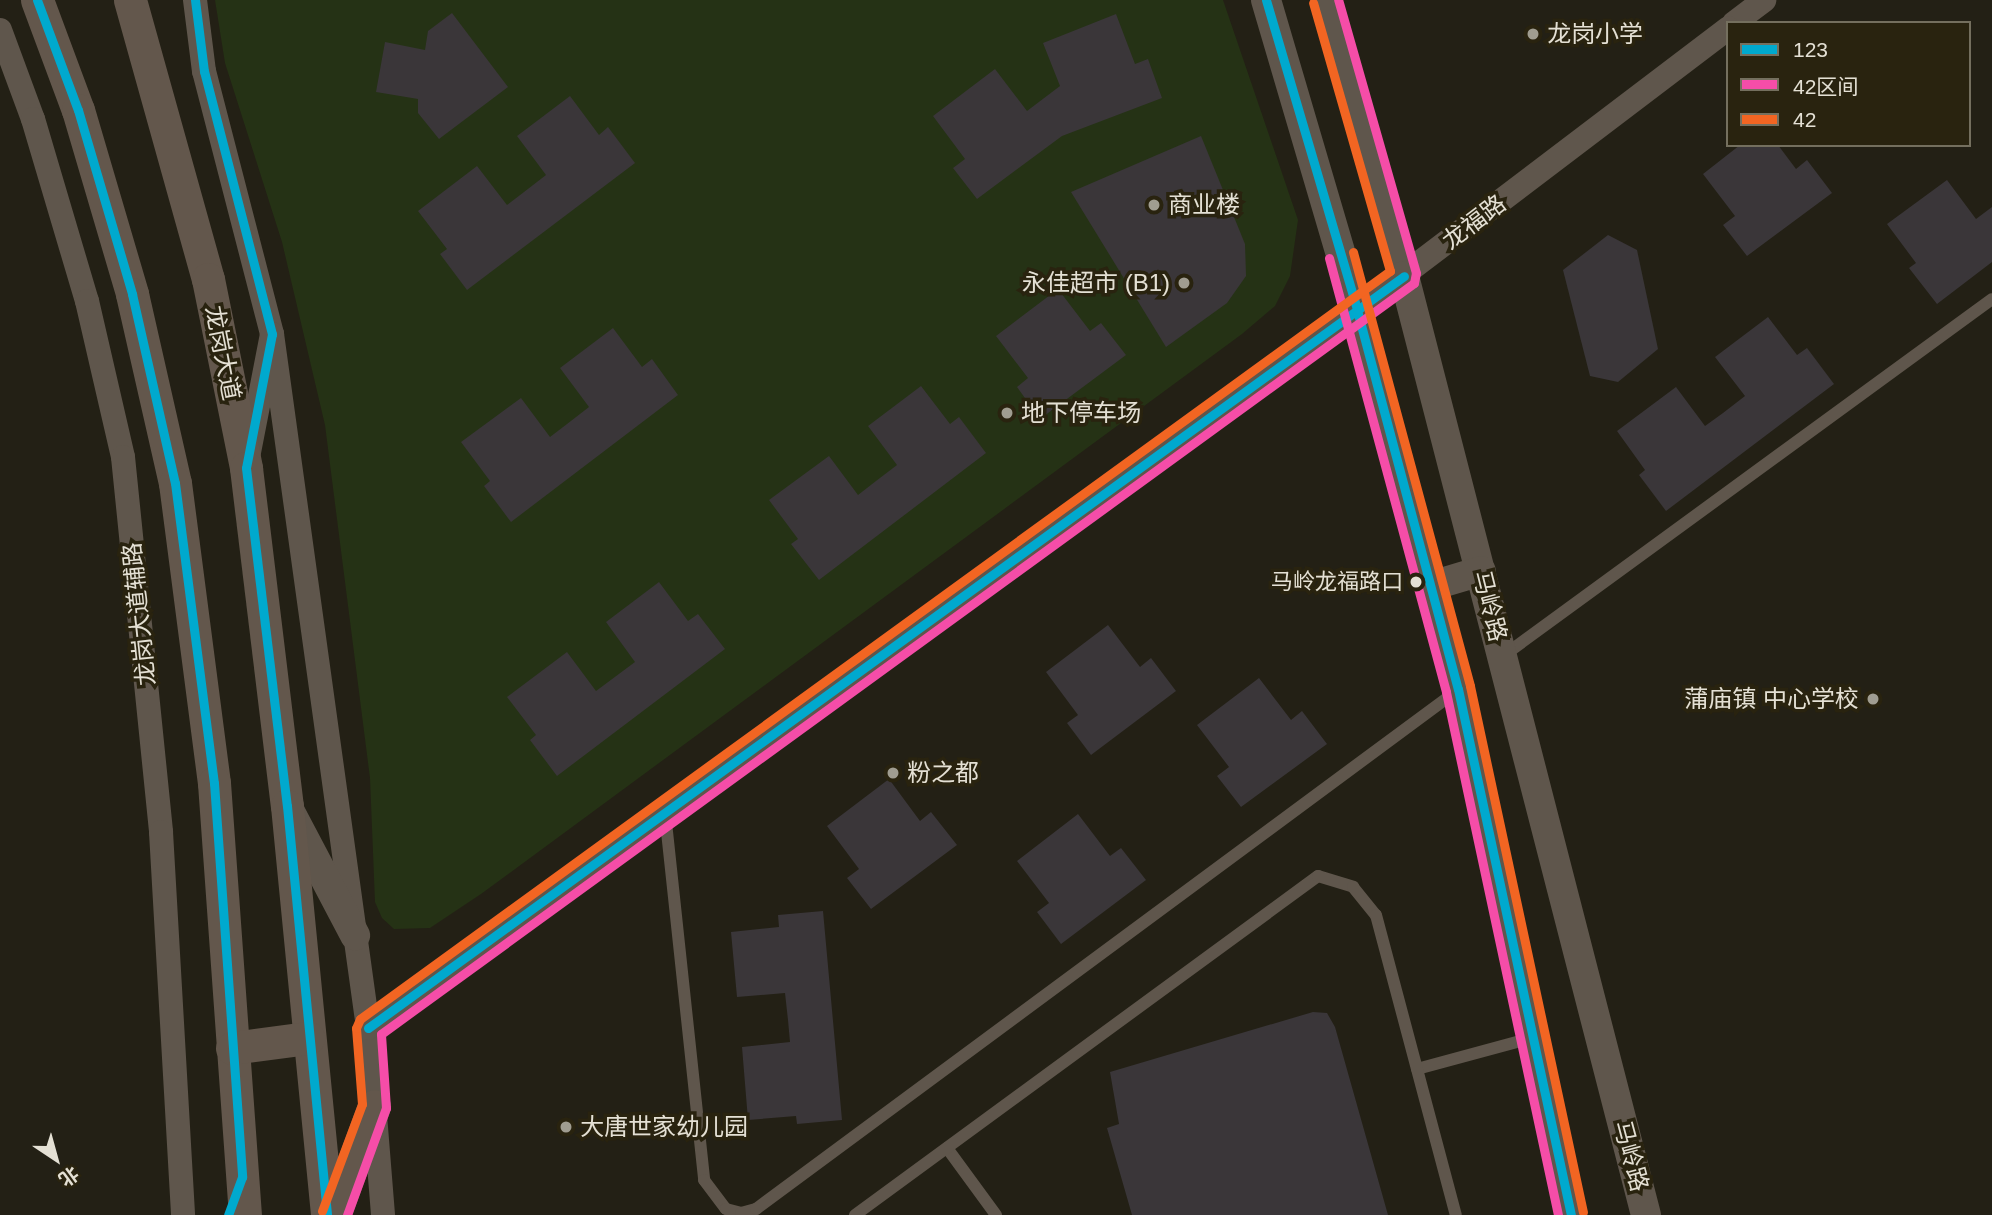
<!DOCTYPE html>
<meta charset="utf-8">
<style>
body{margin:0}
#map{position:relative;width:1992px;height:1215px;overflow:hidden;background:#232015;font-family:Helvetica,"Noto Sans SC",sans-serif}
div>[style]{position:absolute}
.green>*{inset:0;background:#253215}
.building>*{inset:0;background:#3a3639}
.service>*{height:12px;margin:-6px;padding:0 6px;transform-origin:6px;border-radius:6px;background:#5f564c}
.minor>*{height:24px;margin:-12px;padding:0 12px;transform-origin:12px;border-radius:12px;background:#5f564c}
.tertiary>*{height:30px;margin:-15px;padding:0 15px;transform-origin:15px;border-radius:15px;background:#5f564c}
.secondary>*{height:33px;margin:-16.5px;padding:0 16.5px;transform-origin:16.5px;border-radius:16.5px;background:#63574c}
.bus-1>*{height:9px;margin:-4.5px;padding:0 4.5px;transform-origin:4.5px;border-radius:4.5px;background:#00a9ce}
.bus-2>*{height:9px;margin:-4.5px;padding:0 4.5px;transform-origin:4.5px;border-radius:4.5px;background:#f54da8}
.bus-3>*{height:9px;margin:-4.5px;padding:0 4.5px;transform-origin:4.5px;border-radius:4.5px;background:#f26522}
.dots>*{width:19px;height:19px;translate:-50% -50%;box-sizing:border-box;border:4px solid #29230f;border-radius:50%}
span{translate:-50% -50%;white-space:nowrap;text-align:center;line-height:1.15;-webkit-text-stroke:7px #29230f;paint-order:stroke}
.bus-label{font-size:22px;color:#e4e0d4}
.right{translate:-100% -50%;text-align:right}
.poi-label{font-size:24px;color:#e4e0d4}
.left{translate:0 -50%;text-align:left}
.street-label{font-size:24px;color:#e4e0d4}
.legend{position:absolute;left:1726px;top:21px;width:245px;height:126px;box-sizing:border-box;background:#29230f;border:2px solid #746f5e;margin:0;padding:9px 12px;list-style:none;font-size:21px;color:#e4e0d4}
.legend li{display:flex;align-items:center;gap:14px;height:35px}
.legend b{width:35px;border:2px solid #746f5e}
.north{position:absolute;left:21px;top:1124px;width:70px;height:70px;-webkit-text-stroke:5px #29230f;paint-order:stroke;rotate:144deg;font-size:19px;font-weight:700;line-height:28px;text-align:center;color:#e4e0d4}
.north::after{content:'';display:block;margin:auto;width:24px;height:32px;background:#e4e0d4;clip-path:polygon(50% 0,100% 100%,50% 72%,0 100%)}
</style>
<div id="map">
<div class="green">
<div style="clip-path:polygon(215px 0,1223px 0,1298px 220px,1290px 276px,1275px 306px,1242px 334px,481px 894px,430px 928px,394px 929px,382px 918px,375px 902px,370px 778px,325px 425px,282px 242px,225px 63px)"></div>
</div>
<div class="building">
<div style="clip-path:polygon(452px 13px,508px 87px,439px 139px,418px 113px,418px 99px,376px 92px,385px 42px,425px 50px,428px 31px)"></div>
<div style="clip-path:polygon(1116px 14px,1135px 64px,1148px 59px,1162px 98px,1062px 136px,977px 199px,953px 168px,965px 159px,933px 116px,995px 69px,1027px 111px,1060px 86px,1043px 43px)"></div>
<div style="clip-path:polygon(570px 96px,599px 135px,608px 127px,635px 163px,467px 290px,440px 254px,447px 249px,418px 211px,477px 166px,507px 205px,524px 192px,546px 175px,517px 136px)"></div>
<div style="clip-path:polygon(1201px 136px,1245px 244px,1246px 276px,1227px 303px,1166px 347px,1071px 192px)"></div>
<div style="clip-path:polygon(1740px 145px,1778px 145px,1796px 169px,1807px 160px,1832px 193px,1747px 256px,1723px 225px,1735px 216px,1703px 174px)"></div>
<div style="clip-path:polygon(1947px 180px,1976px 219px,1992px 207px,1992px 262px,1937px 304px,1909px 268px,1916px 263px,1887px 224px)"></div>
<div style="clip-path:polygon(1608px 235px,1637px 250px,1658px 349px,1618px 382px,1590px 376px,1563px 270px)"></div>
<div style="clip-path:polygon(1058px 289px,1090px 331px,1101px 323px,1126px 355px,1040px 419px,1017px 387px,1028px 378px,996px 336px)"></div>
<div style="clip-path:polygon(1768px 317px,1797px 355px,1807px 348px,1834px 384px,1666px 511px,1639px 475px,1645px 470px,1617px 431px,1676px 387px,1705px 426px,1723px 413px,1745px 396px,1715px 357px)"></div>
<div style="clip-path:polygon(613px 328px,642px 367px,652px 359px,678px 395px,511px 522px,484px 486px,490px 481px,461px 442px,521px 398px,550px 437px,567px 424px,589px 407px,560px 368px)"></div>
<div style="clip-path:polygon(921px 386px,950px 424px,959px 417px,986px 453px,819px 580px,791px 544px,798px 539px,769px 500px,829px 456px,858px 495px,876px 481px,897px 465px,868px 426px)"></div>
<div style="clip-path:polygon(659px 582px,688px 621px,698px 614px,725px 649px,557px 776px,530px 740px,536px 735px,507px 697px,567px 652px,596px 691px,635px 662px,606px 622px)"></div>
<div style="clip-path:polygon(1108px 625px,1140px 667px,1151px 658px,1176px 691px,1091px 755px,1067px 723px,1078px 715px,1046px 672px)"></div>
<div style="clip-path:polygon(1259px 678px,1291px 720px,1302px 711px,1327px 744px,1241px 807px,1217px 776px,1229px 767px,1197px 725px)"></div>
<div style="clip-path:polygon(889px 779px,920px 821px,931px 812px,957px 845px,871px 909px,847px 878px,859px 869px,827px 826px)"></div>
<div style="clip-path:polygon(1078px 814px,1110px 856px,1121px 848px,1146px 880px,1061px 944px,1037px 912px,1049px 903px,1017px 861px)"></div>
<div style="clip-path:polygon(823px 911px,842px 1120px,797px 1124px,796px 1116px,748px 1120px,742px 1047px,790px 1042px,788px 1020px,785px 993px,737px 997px,731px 932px,779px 927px,778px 915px)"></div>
<div style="clip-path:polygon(1313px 1012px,1327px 1013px,1335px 1027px,1388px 1215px,1132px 1215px,1107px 1128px,1119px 1124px,1110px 1072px)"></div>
</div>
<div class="service">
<div style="left:1503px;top:656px;width:605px;rotate:-36.13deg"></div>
<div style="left:665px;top:813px;width:369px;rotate:83.9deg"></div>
<div style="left:704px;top:1180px;width:36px;rotate:53deg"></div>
<div style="left:726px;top:1209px;width:16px;rotate:15deg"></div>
<div style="left:741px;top:1213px;width:16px;rotate:-15deg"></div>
<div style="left:756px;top:1209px;width:873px;rotate:-36.48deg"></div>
<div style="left:1417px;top:1069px;width:119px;rotate:-15.1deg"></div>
<div style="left:947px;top:1148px;width:83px;rotate:53.8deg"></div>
<div style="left:855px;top:1215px;width:574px;rotate:-36.21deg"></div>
<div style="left:1318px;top:876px;width:37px;rotate:17deg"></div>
<div style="left:1353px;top:887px;width:36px;rotate:51deg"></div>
<div style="left:1376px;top:915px;width:310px;rotate:75.1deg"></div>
</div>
<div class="minor">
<div style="left:195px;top:0;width:72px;rotate:82.8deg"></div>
<div style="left:204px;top:71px;width:272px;rotate:75.5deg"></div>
<div style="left:272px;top:334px;width:125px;rotate:101deg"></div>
<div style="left:1734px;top:23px;width:38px;rotate:-37deg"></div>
<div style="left:0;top:30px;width:95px;rotate:69.7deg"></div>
<div style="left:33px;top:119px;width:190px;rotate:73.5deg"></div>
<div style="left:87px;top:301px;width:160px;rotate:77deg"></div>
<div style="left:123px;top:457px;width:377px;rotate:84.2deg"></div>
<div style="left:161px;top:832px;width:384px;rotate:86.7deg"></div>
<div style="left:272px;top:334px;width:701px;rotate:82.12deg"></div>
<div style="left:368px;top:1028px;width:188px;rotate:85.4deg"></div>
<div style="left:368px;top:1028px;width:1222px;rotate:-35.98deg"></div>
<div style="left:1357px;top:310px;width:466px;rotate:-37.2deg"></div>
</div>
<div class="tertiary">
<div style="left:1266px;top:0;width:323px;rotate:73.6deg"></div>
<div style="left:1357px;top:310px;width:392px;rotate:75.1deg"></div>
<div style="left:1458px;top:689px;width:538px;rotate:77.88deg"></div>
<div style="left:1325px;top:0;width:287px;rotate:74deg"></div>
<div style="left:1404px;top:276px;width:970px;rotate:75.55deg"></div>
<div style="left:1431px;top:586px;width:52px;rotate:-16.7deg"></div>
<div style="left:288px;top:808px;width:144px;rotate:62.2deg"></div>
</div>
<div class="secondary">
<div style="left:37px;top:0;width:117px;rotate:69.6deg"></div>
<div style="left:78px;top:110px;width:192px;rotate:73.6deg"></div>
<div style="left:132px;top:294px;width:194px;rotate:77.2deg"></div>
<div style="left:175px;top:483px;width:303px;rotate:82.6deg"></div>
<div style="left:214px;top:783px;width:433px;rotate:85.9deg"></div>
<div style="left:130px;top:0;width:290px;rotate:74.4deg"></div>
<div style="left:208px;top:279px;width:193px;rotate:78.6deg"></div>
<div style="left:246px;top:468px;width:340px;rotate:83.1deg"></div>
<div style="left:287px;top:806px;width:411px;rotate:84.4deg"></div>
<div style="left:232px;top:1048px;width:77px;rotate:-7.5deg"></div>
<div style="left:334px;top:1215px;width:116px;rotate:-69.8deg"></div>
</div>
<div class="bus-1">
<div style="left:37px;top:0;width:117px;rotate:69.6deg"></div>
<div style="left:78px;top:110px;width:192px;rotate:73.6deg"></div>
<div style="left:132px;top:294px;width:194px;rotate:77.2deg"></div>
<div style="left:175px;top:483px;width:303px;rotate:82.6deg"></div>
<div style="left:214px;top:783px;width:395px;rotate:85.9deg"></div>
<div style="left:242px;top:1177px;width:40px;rotate:110.2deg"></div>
<div style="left:195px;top:0;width:72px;rotate:82.8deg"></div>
<div style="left:204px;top:71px;width:272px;rotate:75.5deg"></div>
<div style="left:272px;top:334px;width:136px;rotate:101deg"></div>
<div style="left:246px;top:468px;width:340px;rotate:83.1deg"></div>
<div style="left:287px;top:806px;width:411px;rotate:84.4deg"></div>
<div style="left:1266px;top:0;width:323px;rotate:73.6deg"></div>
<div style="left:1357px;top:310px;width:392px;rotate:75.1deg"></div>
<div style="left:1458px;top:689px;width:538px;rotate:77.88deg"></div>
<div style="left:368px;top:1028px;width:1280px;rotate:-35.97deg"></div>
</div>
<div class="bus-2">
<div style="left:1329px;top:258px;width:449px;rotate:74.9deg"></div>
<div style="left:1446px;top:692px;width:535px;rotate:77.91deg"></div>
<div style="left:347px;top:1215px;width:114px;rotate:-70deg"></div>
<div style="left:386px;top:1108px;width:74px;rotate:-93.9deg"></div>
<div style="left:381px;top:1034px;width:1277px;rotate:-36.02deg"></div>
<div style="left:1414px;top:283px;width:10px;rotate:-79deg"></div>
<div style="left:1416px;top:273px;width:284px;rotate:-105.9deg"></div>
</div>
<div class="bus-3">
<div style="left:1353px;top:252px;width:449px;rotate:74.9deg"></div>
<div style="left:1470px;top:686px;width:538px;rotate:77.88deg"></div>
<div style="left:322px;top:1211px;width:114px;rotate:-69.5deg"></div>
<div style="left:362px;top:1104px;width:76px;rotate:-94.5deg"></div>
<div style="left:356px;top:1028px;width:10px;rotate:-66deg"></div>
<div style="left:360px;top:1019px;width:1273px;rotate:-35.99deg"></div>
<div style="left:1390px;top:271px;width:279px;rotate:-106deg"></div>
</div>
<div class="dots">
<div style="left:1533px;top:34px;background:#a09d91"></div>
<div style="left:1154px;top:205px;background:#a09d91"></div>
<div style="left:1184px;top:283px;background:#a09d91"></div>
<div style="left:1007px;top:413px;background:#a09d91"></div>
<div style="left:1416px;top:582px;background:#e4e0d4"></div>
<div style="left:1873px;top:699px;background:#a09d91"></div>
<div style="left:893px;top:773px;background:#a09d91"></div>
<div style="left:566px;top:1127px;background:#a09d91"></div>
</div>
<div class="bus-label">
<span class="right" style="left:1403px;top:582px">马岭龙福路口</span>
</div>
<div class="poi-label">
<span class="left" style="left:1547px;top:34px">龙岗小学</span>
<span class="left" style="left:1168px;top:205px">商业楼</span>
<span class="right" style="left:1170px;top:283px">永佳超市 (B1)</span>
<span class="left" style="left:1021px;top:413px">地下停车场</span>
<span class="right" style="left:1859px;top:699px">蒲庙镇 中心学校</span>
<span class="left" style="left:907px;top:773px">粉之都</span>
<span class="left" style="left:580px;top:1127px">大唐世家幼儿园</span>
</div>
<div class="street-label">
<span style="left:1474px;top:222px;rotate:-37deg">龙福路</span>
<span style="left:223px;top:353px;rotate:79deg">龙岗大道</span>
<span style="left:1490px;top:606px;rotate:76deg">马岭路</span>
<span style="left:139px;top:614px;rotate:-96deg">龙岗大道辅路</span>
<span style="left:1631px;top:1156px;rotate:75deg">马岭路</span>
</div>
<ul class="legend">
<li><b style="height:9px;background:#00a9ce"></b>123</li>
<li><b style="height:9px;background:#f54da8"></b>42区间</li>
<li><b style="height:9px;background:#f26522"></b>42</li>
</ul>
<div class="north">北</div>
</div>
